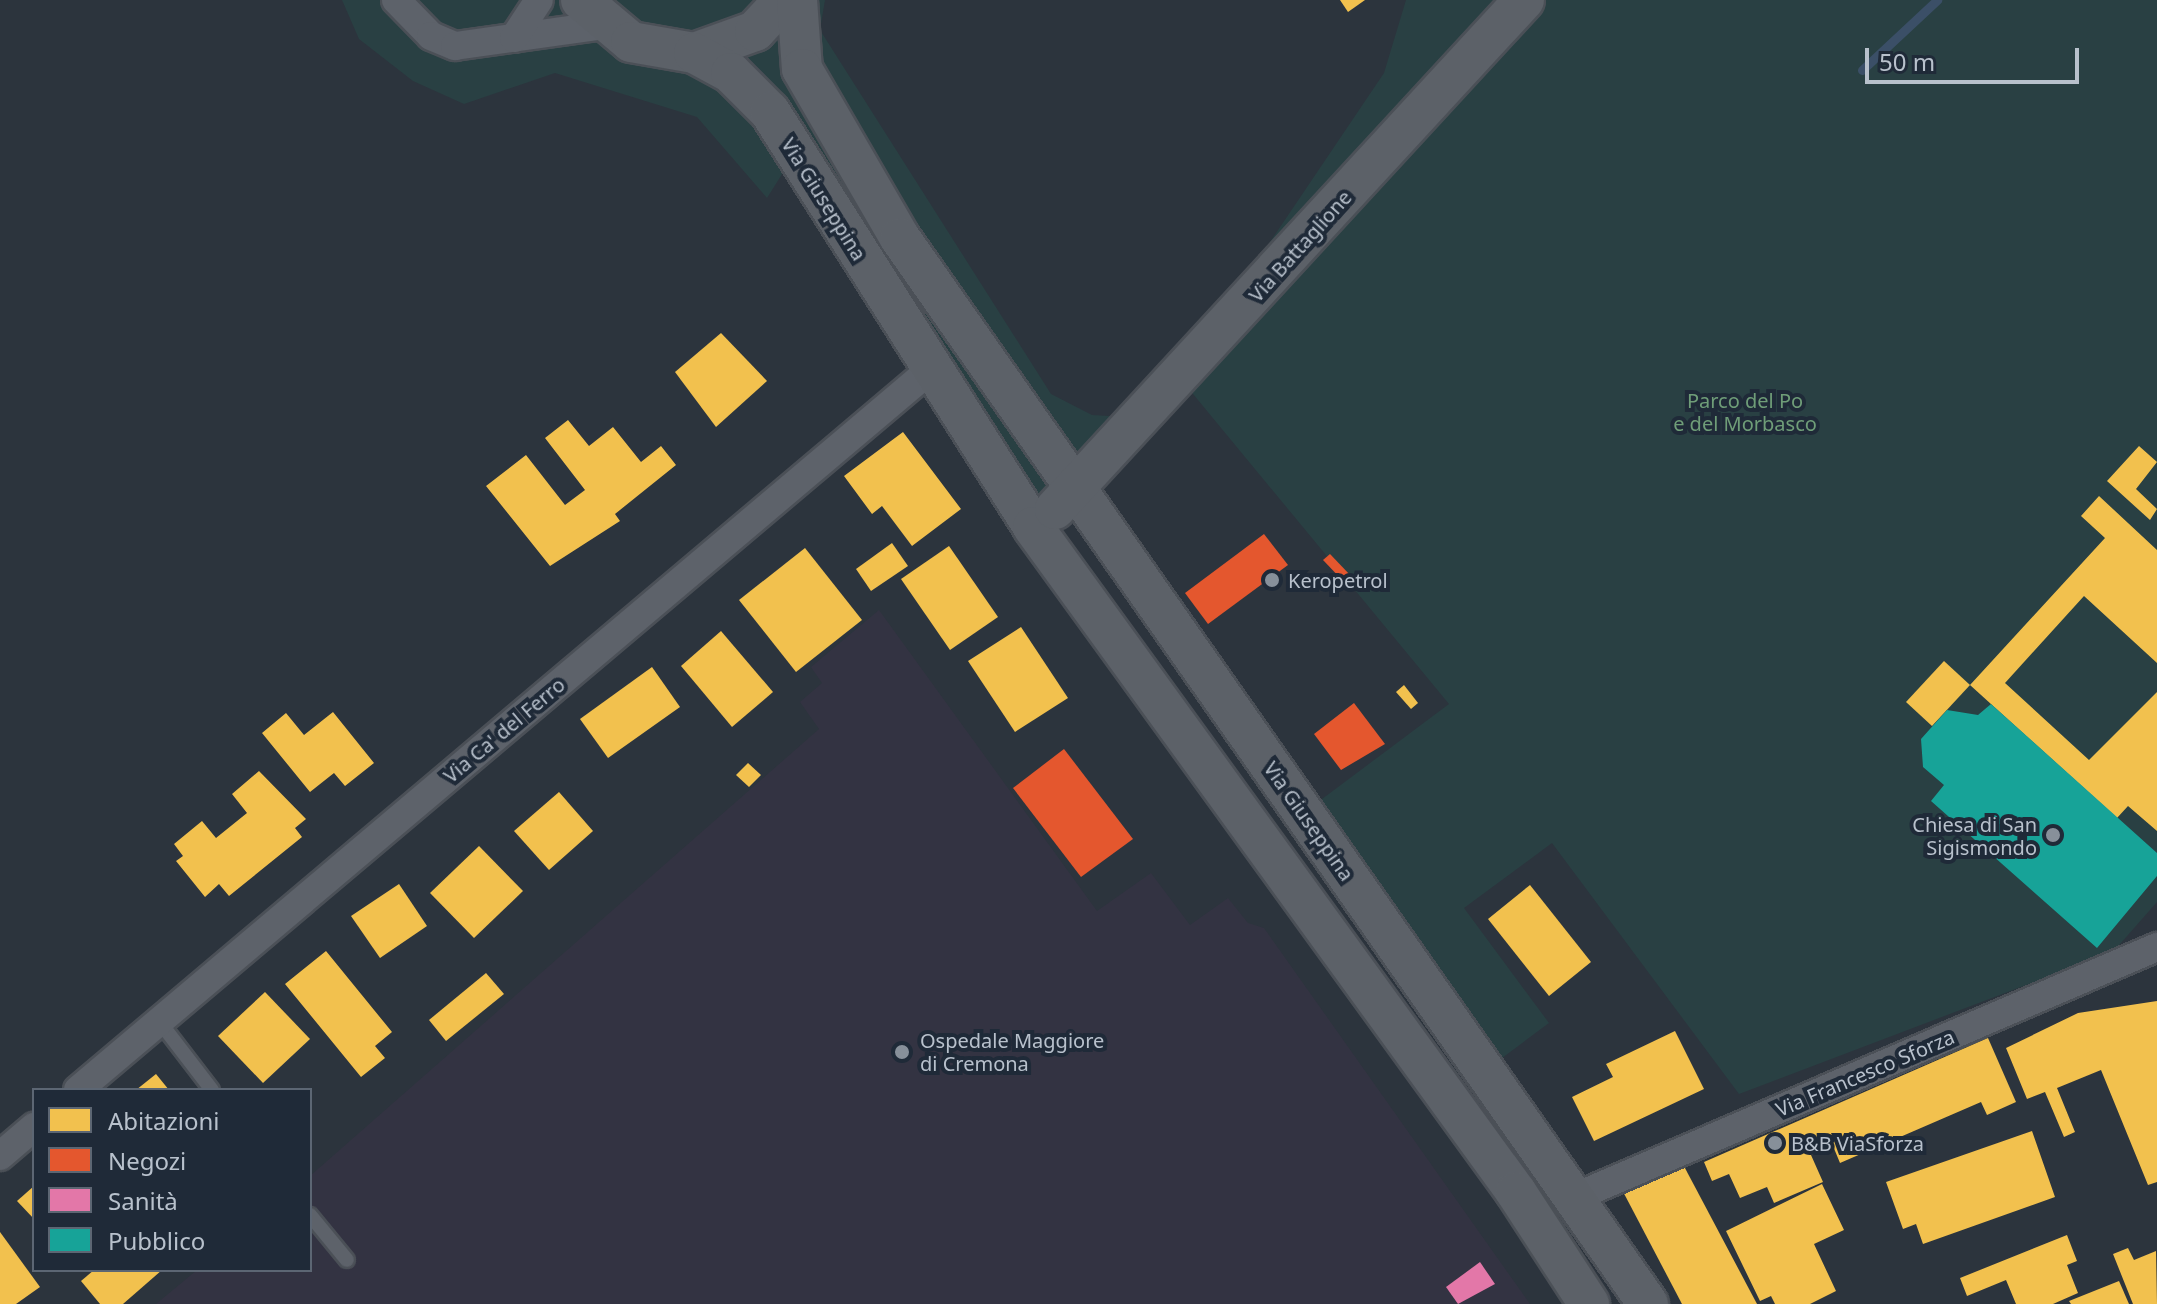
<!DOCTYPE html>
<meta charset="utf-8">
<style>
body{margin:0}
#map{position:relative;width:2157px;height:1304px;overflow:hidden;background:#2c343d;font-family:"Noto Sans",sans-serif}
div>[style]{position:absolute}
.medical>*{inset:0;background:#333342}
.green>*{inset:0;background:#294043}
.homes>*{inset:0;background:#f2c14e}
.shops>*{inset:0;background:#e4572e}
.health>*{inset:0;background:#e377a8}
.public>*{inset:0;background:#17a398}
.stream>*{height:9px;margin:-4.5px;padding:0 4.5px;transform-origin:4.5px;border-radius:4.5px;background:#3b4f67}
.roads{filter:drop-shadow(2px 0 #4b5057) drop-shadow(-2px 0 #4b5057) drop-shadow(0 2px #4b5057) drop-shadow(0 -2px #4b5057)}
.lane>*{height:14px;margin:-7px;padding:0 7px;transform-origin:7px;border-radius:7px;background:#5d626a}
.street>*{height:28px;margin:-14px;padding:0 14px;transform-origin:14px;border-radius:14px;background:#5d626a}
.secondary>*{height:40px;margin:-20px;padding:0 20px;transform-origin:20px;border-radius:20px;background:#5c6168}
.dots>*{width:22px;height:22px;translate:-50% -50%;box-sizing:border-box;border:4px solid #1f2a38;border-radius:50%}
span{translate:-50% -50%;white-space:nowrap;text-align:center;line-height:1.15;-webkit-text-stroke:8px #1f2a38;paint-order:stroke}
.street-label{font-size:20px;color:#b8c1cc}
.park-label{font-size:20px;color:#6f9d78}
.poi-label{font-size:20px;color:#b8c1cc}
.left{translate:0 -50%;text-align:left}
.right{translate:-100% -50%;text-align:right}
.legend{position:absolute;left:32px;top:1088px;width:280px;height:184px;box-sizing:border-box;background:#1f2a38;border:2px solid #5c6673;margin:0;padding:10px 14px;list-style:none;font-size:24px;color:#b8c1cc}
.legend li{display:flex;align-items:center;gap:16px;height:40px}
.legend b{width:40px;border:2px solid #5c6673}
.scale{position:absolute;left:1865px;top:48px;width:214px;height:36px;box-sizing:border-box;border:4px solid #b8c1cc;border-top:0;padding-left:10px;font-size:24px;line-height:28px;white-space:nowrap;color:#b8c1cc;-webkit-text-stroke:6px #1f2a38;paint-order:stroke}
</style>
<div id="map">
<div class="medical">
<div style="clip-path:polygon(879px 610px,1097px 911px,1151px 873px,1190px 925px,1228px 898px,1248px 923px,1264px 928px,1530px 1304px,156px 1304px,197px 1270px,310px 1270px,310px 1176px,819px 729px,800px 702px,822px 683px,811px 667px)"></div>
</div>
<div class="green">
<div style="clip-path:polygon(342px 0,825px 0,820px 30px,1051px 394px,1092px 415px,1142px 418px,1034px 527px,796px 152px,767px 198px,697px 117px,555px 73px,464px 104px,413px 81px,359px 39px)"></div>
<div style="clip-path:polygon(1406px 0,2157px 0,2157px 902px,2113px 952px,1739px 1094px,1552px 843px,1464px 908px,1549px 1023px,1502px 1058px,1314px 805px,1449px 704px,1179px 377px,1384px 73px)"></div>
</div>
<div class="homes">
<div style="clip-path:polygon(1340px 0,1365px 0,1348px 12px)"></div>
<div style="clip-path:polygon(721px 333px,767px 381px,716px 427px,675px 372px)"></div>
<div style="clip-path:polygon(568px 420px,589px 446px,613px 427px,641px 462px,661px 446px,676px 465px,615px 514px,620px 521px,550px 566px,486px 486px,526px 455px,565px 505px,585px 490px,545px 438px)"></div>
<div style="clip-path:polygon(903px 432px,961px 509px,912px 546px,882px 506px,872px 514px,844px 476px)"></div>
<div style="clip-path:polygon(2139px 446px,2157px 462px,2136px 489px,2157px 509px,2150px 520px,2107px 481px)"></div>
<div style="clip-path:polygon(2099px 496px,2157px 550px,2157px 663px,2084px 596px,2005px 683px,2089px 760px,2157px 692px,2157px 831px,2128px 806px,2117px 818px,1970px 685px,2105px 538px,2081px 516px)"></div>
<div style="clip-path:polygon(892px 543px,908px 566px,871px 591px,856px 569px)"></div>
<div style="clip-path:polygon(949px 546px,998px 617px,950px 650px,901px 579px)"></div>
<div style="clip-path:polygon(805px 548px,862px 620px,796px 672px,739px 600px)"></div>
<div style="clip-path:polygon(1021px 627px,1068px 698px,1015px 732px,968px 661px)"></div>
<div style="clip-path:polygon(721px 631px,773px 692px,732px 727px,681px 666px)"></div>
<div style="clip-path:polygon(1944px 661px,1970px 685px,1932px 726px,1906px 702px)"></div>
<div style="clip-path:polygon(652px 667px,680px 707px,608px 758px,580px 719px)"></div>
<div style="clip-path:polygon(1404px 685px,1418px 703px,1411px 709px,1396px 692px)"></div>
<div style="clip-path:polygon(333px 712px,374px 763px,345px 786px,334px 773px,310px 792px,262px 733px,286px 713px,304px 735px)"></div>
<div style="clip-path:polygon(748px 763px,761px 775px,749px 787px,736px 775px)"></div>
<div style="clip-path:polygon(259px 771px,306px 819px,295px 828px,302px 837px,229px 896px,219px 884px,205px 897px,176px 861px,183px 856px,174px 844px,202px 821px,216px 838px,247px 813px,232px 794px)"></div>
<div style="clip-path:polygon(559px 792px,593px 831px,549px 870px,514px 831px)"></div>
<div style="clip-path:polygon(479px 846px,523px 891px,474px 938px,430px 893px)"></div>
<div style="clip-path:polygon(399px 884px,427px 926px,380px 958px,351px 916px)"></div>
<div style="clip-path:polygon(1530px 885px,1591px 962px,1549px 996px,1488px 919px)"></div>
<div style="clip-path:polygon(326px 951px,392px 1032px,375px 1046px,385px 1058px,361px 1077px,285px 984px)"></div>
<div style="clip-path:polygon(486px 973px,504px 994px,446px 1041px,429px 1020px)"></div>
<div style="clip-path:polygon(265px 992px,310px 1039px,263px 1083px,218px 1036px)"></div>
<div style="clip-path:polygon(2157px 1001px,2157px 1182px,2148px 1185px,2101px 1070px,2057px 1088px,2075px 1132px,2064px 1137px,2045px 1092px,2027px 1099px,2006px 1048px,2078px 1013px)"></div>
<div style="clip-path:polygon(1675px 1031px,1704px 1089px,1594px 1141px,1572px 1097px,1613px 1077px,1606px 1064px)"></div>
<div style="clip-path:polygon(1988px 1038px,2016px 1102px,1987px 1115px,1981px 1102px,1840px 1163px,1833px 1146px,1811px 1155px,1823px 1182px,1774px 1203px,1767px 1187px,1740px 1198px,1729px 1174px,1712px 1181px,1704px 1162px)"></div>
<div style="clip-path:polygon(156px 1074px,169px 1090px,136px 1090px)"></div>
<div style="clip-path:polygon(2032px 1131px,2055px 1197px,1923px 1244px,1916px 1224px,1903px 1229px,1886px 1182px)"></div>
<div style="clip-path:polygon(1677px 1153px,1757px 1304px,1682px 1304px,1619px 1184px)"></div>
<div style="clip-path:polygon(1822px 1184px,1844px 1230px,1814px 1244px,1836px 1291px,1810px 1304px,1775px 1304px,1771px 1296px,1760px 1301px,1726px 1231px)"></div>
<div style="clip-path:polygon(34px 1186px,34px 1219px,17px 1201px)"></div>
<div style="clip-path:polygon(0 1232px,40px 1287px,16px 1304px,0 1304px)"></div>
<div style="clip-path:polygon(2067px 1235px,2077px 1261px,2067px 1265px,2078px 1293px,2053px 1304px,2016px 1304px,2006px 1280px,1967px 1296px,1960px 1278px)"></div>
<div style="clip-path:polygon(2128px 1248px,2134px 1260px,2156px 1251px,2157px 1304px,2133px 1304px,2113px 1254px)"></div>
<div style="clip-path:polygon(94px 1270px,162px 1270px,123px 1304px,100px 1304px,81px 1281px)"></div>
<div style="clip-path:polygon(2119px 1281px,2129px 1304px,2071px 1304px,2069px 1301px)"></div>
</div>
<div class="shops">
<div style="clip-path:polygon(1264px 534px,1288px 565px,1208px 624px,1185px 593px)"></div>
<div style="clip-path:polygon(1330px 554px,1351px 576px,1344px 582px,1323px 560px)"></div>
<div style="clip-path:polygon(1354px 703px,1385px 744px,1341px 770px,1314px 734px)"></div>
<div style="clip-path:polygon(1064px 749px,1133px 839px,1081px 877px,1013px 788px)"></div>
</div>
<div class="health">
<div style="clip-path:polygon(1480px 1262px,1495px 1284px,1458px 1304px,1446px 1287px)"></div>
</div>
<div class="public">
<div style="clip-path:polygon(1991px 704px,2157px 853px,2157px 876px,2097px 948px,1931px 801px,1944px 785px,1923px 767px,1921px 739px,1947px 710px,1978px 715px)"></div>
</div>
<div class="stream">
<div style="left:1862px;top:70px;width:103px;rotate:-43deg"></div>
</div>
<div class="roads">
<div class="lane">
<div style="left:159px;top:1021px;width:87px;rotate:52.5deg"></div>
<div style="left:310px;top:1215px;width:58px;rotate:50.6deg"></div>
</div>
<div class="street">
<div style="left:396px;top:0;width:50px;rotate:45.8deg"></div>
<div style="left:431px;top:36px;width:26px;rotate:23deg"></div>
<div style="left:455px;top:46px;width:150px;rotate:-8deg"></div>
<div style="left:514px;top:38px;width:45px;rotate:-56.7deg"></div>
<div style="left:78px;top:1090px;width:1115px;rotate:-40.2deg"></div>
<div style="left:0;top:1156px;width:45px;rotate:-40.5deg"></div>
<div style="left:1573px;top:1198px;width:636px;rotate:-23.26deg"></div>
</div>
<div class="secondary">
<div style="left:581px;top:0;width:65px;rotate:40deg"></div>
<div style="left:631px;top:42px;width:64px;rotate:9.9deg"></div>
<div style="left:694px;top:53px;width:65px;rotate:-19.8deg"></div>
<div style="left:755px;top:31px;width:42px;rotate:-46.9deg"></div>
<div style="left:797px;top:0;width:69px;rotate:85.9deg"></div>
<div style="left:802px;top:69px;width:195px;rotate:59.9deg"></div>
<div style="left:900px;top:238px;width:1302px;rotate:54.94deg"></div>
<div style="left:694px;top:53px;width:42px;rotate:28.4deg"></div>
<div style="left:731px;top:73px;width:55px;rotate:45deg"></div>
<div style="left:770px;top:112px;width:491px;rotate:57.6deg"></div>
<div style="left:1033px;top:527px;width:822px;rotate:54.01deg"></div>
<div style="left:1516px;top:1192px;width:134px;rotate:56.9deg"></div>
<div style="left:1055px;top:509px;width:692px;rotate:-47.34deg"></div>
</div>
</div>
<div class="dots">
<div style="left:1272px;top:580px;background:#87909a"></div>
<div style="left:2053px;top:835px;background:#87909a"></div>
<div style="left:902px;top:1052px;background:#87909a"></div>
<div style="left:1775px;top:1143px;background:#87909a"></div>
</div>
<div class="street-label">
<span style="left:824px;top:199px;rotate:58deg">Via Giuseppina</span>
<span style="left:1300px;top:246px;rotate:-48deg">Via Battaglione</span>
<span style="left:504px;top:730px;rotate:-40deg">Via Ca' del Ferro</span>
<span style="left:1309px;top:821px;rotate:55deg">Via Giuseppina</span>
<span style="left:1865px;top:1073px;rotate:-23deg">Via Francesco Sforza</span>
</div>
<div class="park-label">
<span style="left:1745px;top:412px">Parco del Po<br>e del Morbasco</span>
</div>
<div class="poi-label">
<span class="left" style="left:1288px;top:580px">Keropetrol</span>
<span class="right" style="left:2037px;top:836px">Chiesa di San<br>Sigismondo</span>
<span class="left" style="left:920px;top:1052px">Ospedale Maggiore<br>di Cremona</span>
<span class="left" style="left:1791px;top:1143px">B&amp;B ViaSforza</span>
</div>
<ul class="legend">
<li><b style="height:22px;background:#f2c14e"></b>Abitazioni</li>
<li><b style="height:22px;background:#e4572e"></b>Negozi</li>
<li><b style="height:22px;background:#e377a8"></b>Sanità</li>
<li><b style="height:22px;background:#17a398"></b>Pubblico</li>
</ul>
<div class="scale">50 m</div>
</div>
